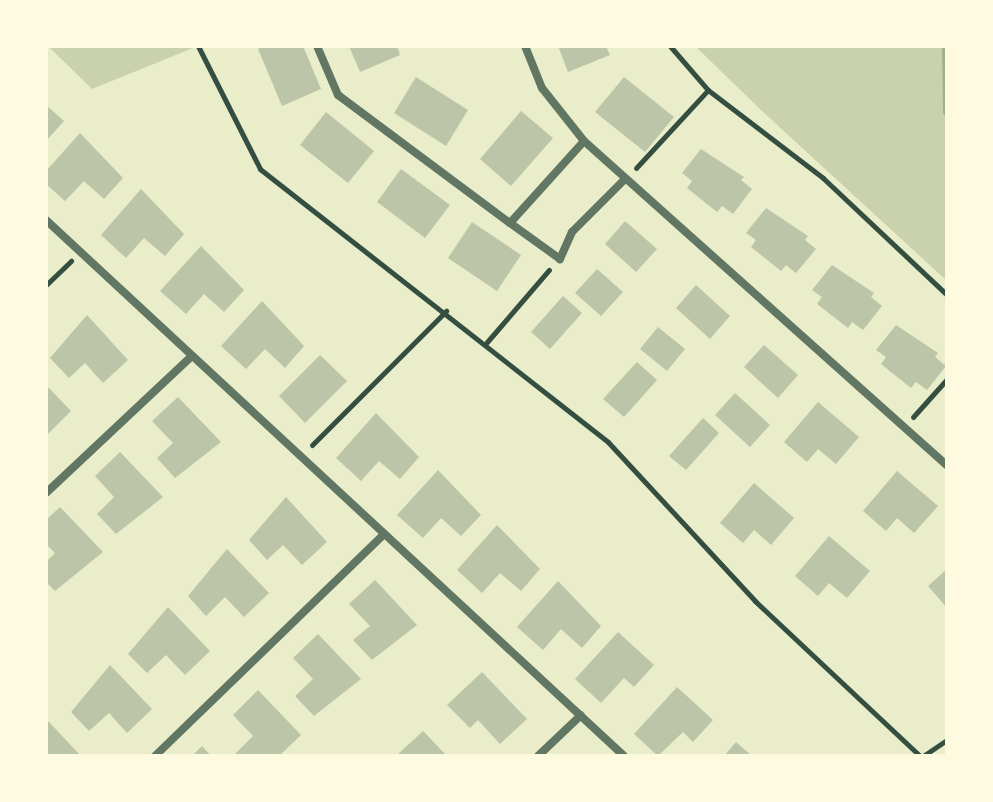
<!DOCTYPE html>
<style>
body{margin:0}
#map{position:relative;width:993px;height:802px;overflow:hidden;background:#e9edc9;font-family:Lato,sans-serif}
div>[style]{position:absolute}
.green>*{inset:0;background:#cad2ad}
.stream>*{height:8px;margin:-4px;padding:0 4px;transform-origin:4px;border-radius:4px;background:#a3b18a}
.building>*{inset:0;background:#bcc5a7}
.path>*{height:5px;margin:-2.5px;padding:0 2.5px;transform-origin:2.5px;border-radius:2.5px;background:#344e41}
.minor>*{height:8px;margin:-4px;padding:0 4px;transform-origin:4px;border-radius:4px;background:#617663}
span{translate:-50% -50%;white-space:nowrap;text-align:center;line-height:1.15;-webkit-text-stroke:6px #fefae0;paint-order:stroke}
.frame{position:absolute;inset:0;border:48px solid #fefae0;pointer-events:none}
</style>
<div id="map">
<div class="green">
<div style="clip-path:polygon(48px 46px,198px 46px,92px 89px)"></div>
<div style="clip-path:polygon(695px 46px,947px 46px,947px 281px,761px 110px)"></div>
</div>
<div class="stream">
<div style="left:946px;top:46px;width:66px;rotate:89.1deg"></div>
</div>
<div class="building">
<div style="clip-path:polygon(266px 46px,303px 46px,321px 89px,282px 106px,258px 49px)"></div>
<div style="clip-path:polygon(349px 46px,397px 46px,400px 55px,360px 72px)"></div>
<div style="clip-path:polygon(558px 46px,606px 46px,610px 55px,568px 72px)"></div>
<div style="clip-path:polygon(416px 77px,468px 110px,446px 146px,394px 113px)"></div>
<div style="clip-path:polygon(624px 77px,674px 117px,645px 152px,595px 112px)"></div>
<div style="clip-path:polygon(46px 105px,64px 121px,46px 141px)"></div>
<div style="clip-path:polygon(521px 111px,553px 138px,511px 186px,480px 159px)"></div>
<div style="clip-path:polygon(326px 112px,374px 151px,348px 183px,300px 145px)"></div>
<div style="clip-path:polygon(80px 133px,123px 178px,104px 199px,84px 181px,65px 201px,46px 184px,46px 171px)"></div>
<div style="clip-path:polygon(701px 149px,744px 177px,741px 180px,752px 189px,733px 214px,722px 206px,717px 212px,687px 188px,692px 181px,682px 173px)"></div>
<div style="clip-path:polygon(401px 169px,450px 205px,425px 238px,377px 202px)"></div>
<div style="clip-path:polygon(141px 189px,184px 234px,165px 256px,144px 238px,126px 258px,101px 235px)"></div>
<div style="clip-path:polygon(766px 208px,808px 236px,805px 240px,816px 249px,796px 273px,786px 265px,781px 271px,751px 247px,756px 240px,746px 233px)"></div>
<div style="clip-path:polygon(625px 221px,657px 249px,636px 272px,605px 244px)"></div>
<div style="clip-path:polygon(472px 222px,521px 255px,497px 291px,448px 258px)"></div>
<div style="clip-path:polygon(201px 246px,244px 290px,224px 312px,204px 294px,186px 314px,160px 291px)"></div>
<div style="clip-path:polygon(832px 265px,874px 293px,871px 297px,882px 306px,863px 330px,852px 322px,848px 328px,817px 304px,822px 297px,812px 290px)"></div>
<div style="clip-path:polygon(597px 269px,623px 292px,601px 316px,575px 293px)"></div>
<div style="clip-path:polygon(696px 285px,730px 316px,710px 339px,676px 308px)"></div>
<div style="clip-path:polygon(563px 296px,582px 313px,550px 349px,531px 332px)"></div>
<div style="clip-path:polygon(262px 301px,304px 346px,285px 368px,265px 349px,246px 369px,221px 346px)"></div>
<div style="clip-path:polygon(87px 315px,128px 360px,103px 383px,85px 363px,69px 378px,50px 358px)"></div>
<div style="clip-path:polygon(896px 325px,938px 353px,935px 357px,946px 366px,927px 390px,916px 382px,911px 388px,881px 364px,886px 357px,876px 350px)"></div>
<div style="clip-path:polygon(658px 327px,685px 349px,667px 371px,640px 349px)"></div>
<div style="clip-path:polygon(764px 345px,798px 375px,778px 398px,744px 367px)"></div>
<div style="clip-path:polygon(320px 355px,347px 381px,305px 423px,279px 396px)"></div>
<div style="clip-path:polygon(637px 362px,657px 380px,624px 417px,603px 399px)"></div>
<div style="clip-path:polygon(46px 385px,71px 411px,46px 436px)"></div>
<div style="clip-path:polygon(735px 393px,770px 425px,750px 447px,715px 415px)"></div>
<div style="clip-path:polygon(178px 397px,221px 442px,175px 478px,157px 458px,173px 443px,152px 421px)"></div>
<div style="clip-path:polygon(818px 402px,859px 437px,836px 464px,818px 449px,807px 462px,784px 442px)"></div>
<div style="clip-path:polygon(376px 413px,419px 457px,400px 479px,379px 461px,361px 481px,336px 458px)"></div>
<div style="clip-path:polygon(703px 418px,719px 433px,686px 470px,669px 456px)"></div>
<div style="clip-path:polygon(120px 452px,163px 497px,116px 534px,97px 514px,114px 497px,95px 476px)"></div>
<div style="clip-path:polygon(438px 470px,481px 515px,461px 536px,441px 518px,423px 538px,397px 515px)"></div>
<div style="clip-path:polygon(897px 471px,938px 506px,914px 533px,897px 518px,886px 531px,863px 511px)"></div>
<div style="clip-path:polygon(754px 483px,794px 518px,771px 545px,754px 530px,743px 543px,720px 523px)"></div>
<div style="clip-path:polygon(286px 497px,327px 542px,302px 565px,283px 545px,267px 560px,249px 540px)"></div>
<div style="clip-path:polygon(60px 507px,103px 552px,55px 591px,46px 582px,46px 562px,55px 553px,46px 544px,46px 520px)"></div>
<div style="clip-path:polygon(497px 525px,540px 569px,521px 591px,500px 573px,482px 593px,457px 570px)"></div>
<div style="clip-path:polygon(829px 536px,870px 571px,847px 598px,829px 583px,818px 596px,795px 576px)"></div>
<div style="clip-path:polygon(227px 549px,269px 593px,244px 617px,225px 597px,206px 616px,188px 596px)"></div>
<div style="clip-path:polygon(947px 569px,947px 608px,928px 586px)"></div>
<div style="clip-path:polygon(375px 580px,417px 625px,372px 660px,353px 640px,370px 626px,349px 604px)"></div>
<div style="clip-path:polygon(558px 581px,601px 626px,582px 648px,561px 629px,543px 650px,517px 627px)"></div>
<div style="clip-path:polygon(168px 607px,210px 651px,185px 675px,166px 655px,147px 673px,128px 654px)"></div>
<div style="clip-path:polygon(618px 632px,654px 665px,634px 687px,624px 678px,601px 703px,575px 679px)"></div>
<div style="clip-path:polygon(318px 634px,361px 679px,314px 716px,295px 696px,313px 679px,293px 658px)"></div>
<div style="clip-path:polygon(110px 665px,152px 709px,127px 733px,109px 713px,89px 731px,71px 712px)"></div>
<div style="clip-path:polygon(482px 672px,527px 719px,500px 744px,478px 720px,470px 728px,447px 705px)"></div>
<div style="clip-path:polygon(677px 687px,713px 720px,693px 742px,683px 732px,658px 756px,634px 734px)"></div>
<div style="clip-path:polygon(258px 690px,301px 735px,279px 756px,233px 756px,253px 736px,233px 715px)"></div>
<div style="clip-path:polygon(48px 721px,81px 756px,46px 756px)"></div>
<div style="clip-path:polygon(423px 731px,447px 756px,396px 756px)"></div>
<div style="clip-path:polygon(736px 742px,752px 756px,724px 756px)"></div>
<div style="clip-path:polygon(202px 746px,211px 756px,192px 756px)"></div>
</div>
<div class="path">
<div style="left:198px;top:46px;width:138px;rotate:63.2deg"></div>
<div style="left:260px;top:169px;width:442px;rotate:38.1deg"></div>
<div style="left:608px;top:442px;width:217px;rotate:47.2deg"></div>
<div style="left:755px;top:601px;width:226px;rotate:43.2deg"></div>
<div style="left:670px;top:46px;width:58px;rotate:49.2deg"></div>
<div style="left:708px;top:90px;width:145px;rotate:37.4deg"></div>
<div style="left:823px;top:178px;width:170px;rotate:43.3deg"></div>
<div style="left:636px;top:168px;width:106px;rotate:-47.3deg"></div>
<div style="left:46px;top:285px;width:35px;rotate:-44deg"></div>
<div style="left:487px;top:342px;width:95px;rotate:-49.3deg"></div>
<div style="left:913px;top:417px;width:51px;rotate:-48.2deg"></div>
<div style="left:312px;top:445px;width:190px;rotate:-45deg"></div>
<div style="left:923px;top:756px;width:29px;rotate:-34deg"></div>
</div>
<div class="minor">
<div style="left:317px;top:46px;width:53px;rotate:66.8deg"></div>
<div style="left:338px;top:95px;width:214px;rotate:36.7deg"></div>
<div style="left:525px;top:46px;width:45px;rotate:68deg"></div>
<div style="left:542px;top:88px;width:68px;rotate:51.6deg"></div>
<div style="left:625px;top:179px;width:75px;rotate:135deg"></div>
<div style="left:572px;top:232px;width:30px;rotate:114deg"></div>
<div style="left:560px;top:259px;width:62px;rotate:-144.2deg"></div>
<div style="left:510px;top:223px;width:110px;rotate:-47.9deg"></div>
<div style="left:584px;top:141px;width:487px;rotate:41.8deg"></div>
<div style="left:46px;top:220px;width:788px;rotate:42.84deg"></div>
<div style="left:46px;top:493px;width:199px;rotate:-43.2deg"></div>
<div style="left:155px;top:756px;width:319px;rotate:-44.1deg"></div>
<div style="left:538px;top:756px;width:59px;rotate:-43.6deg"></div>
</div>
<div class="frame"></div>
</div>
